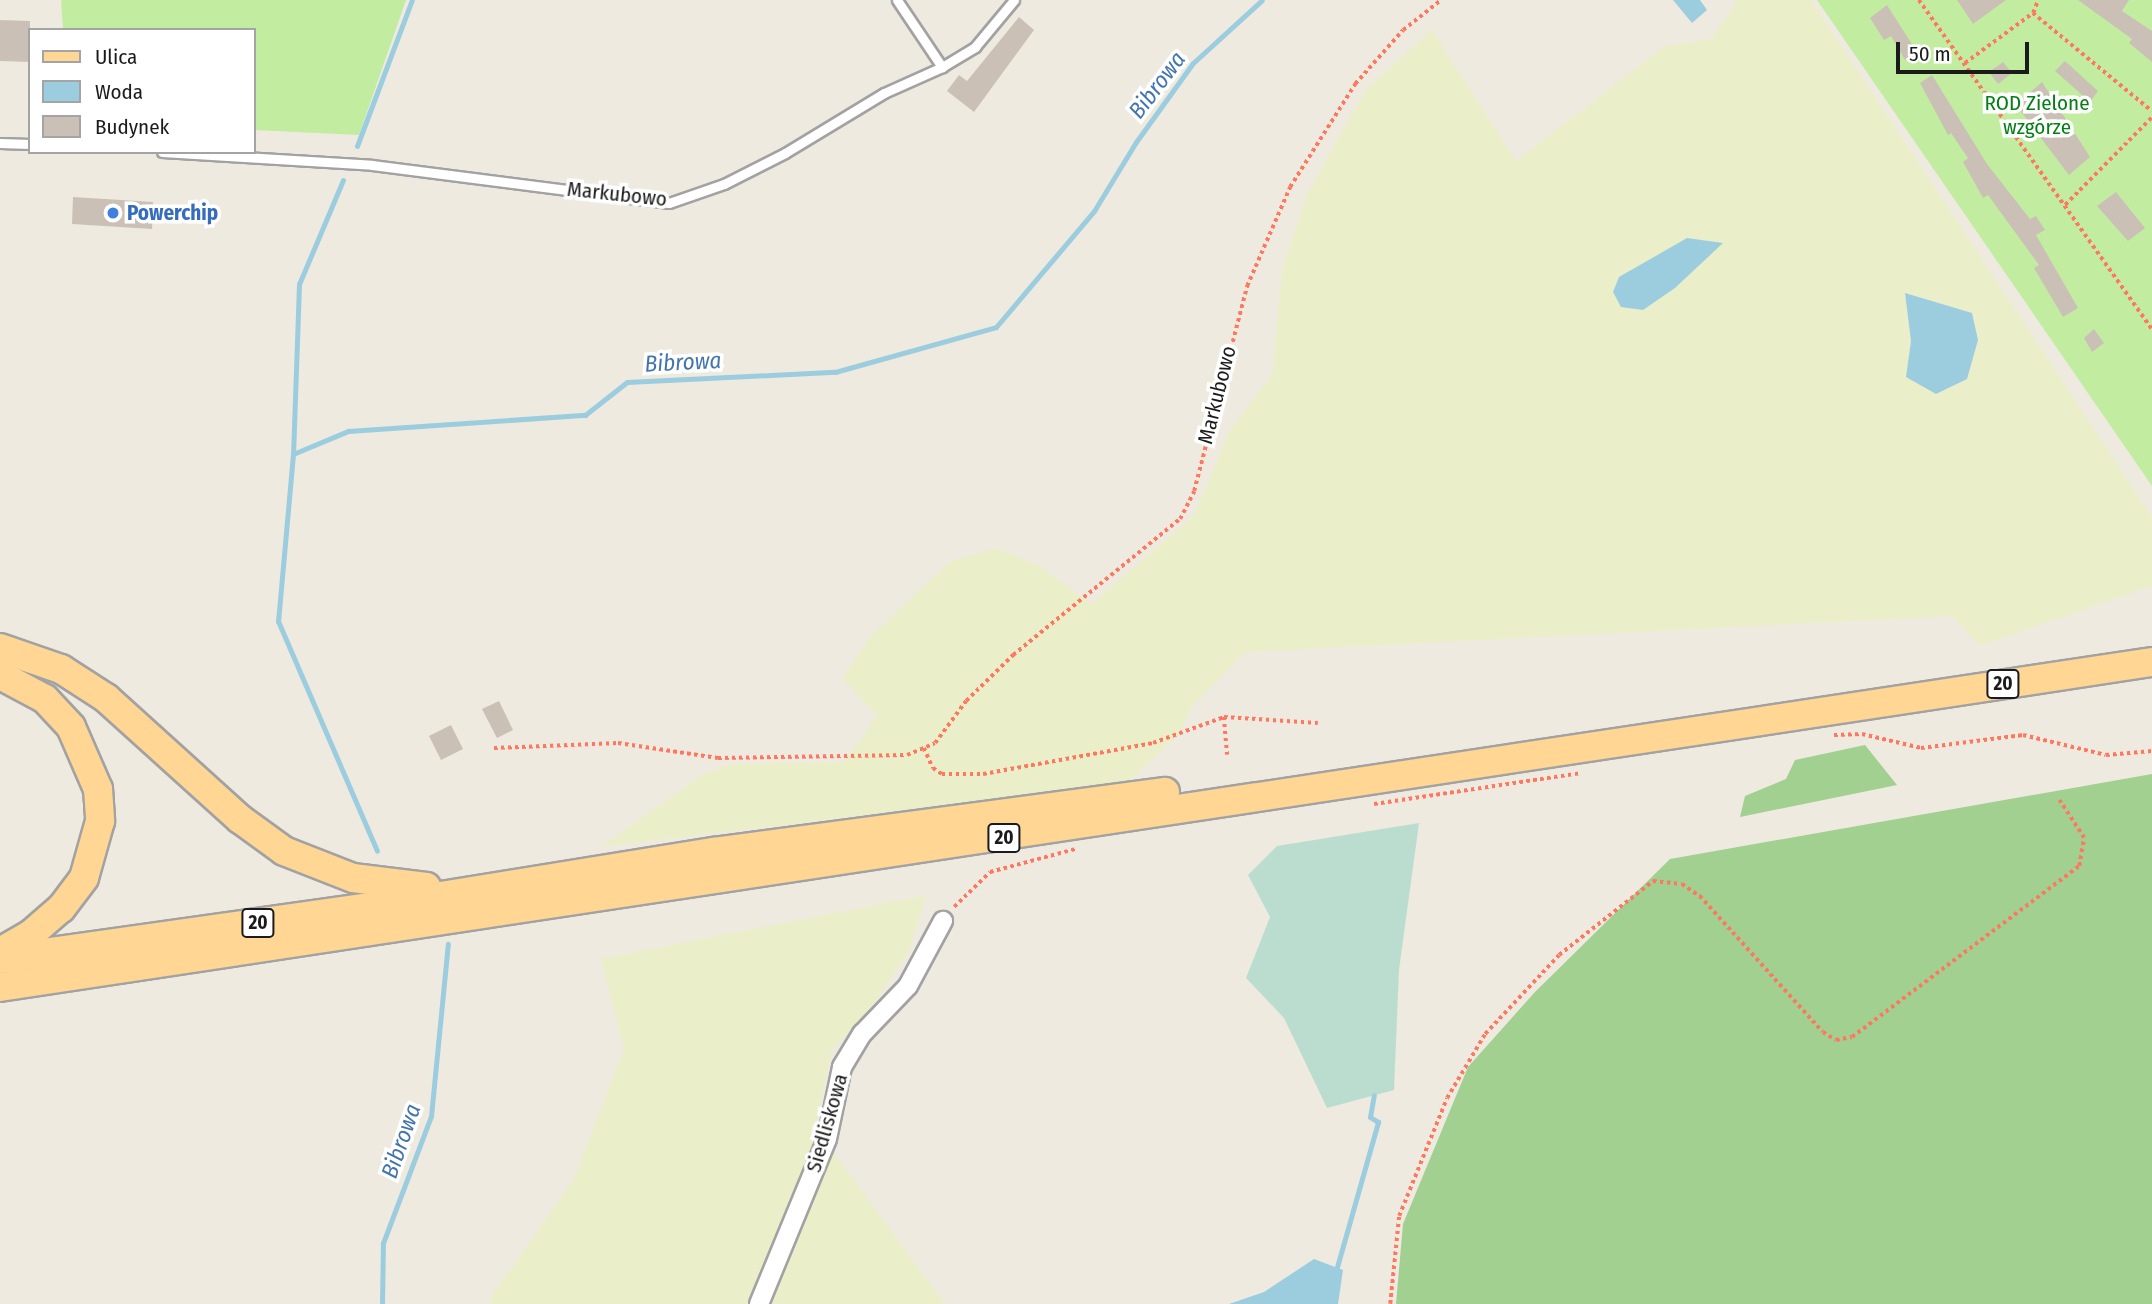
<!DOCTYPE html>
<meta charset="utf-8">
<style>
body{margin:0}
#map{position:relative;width:2152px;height:1304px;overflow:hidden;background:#eeeae0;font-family:"Fira Sans Condensed",sans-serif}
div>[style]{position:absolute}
.farmland>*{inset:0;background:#eaefc9}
.grass>*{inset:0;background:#c2eda1}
.forest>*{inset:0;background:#a1d091}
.wetland>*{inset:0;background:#bbddcf}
.water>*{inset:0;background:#9ccddf}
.stream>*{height:5px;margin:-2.5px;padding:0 2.5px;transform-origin:2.5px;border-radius:2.5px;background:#9ccddf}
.building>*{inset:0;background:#cac0b6}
.path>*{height:3.5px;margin-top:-1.75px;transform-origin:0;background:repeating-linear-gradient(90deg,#ff775f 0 3.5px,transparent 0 7px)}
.roads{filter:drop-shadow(2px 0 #a2a2a2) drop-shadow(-2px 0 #a2a2a2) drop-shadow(0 2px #a2a2a2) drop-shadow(0 -2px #a2a2a2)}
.service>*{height:9px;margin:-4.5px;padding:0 4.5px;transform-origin:4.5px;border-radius:4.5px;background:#fff}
.minor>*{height:18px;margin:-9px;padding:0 9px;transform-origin:9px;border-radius:9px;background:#fff}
.primary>*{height:28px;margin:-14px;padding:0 14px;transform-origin:14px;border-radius:14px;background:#ffd693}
.dots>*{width:19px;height:19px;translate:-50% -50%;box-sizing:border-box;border:4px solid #fff;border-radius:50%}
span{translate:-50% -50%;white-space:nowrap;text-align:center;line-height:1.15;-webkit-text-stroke:7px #fff;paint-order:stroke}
.shield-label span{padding:2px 5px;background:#fff;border:2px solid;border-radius:5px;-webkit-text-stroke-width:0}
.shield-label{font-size:19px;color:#1b1b1b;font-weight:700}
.park-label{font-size:21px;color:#047f14}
.street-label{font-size:21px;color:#1b1b1b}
.shop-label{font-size:21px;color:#366cbe;font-weight:700}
.left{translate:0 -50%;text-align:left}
.water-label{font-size:23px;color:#4274b0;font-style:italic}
.legend{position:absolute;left:28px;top:28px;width:228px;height:126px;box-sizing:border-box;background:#fff;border:2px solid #a4a4a4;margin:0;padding:9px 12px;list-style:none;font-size:21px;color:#1b1b1b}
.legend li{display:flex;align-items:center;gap:14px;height:35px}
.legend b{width:35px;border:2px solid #a4a4a4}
.scale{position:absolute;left:1896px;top:42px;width:133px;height:32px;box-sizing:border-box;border:4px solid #1b1b1b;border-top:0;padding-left:9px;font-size:21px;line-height:24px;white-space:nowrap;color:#1b1b1b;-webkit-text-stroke:5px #fff;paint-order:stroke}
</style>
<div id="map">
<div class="farmland">
<div style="clip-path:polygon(evenodd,1738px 0,1811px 0,2152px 517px,2152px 586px,1980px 646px,1952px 616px,1245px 652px,1191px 707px,1180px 733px,1127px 783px,601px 847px,703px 774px,733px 764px,844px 762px,877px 716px,842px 678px,872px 635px,951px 561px,997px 548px,1040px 566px,1091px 604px,1193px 517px,1230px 430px,1272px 375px,1282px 270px,1308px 192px,1366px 89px,1432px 30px,1516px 161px,1665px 46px,1711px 39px,1738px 0,1722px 243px,1675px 288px,1643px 310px,1722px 243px,1738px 0,1905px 293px,1972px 313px,1978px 340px,1967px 379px,1936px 394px,1907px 377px,1911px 341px,1905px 293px)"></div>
<div style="clip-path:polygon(926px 895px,909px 951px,874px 1003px,832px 1050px,815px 1127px,945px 1304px,492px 1304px,491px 1297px,573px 1180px,624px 1049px,601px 959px)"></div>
</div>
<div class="grass">
<div style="clip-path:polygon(61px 0,406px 0,359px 135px,254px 130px,254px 30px,63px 30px)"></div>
<div style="clip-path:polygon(1817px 0,2152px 0,2152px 486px)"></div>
</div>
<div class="forest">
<div style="clip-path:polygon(1865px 745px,1897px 785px,1740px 817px,1745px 796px,1786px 779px,1795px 760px)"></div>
<div style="clip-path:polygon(2152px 774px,2152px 1304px,1396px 1304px,1403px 1224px,1468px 1067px,1535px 992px,1670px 859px)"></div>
</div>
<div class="wetland">
<div style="clip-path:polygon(1419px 823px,1399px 970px,1394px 1090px,1327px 1108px,1284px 1018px,1246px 978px,1270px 917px,1248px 875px,1277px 846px)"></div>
</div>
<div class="water">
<div style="clip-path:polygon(1673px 0,1700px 0,1707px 10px,1692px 23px)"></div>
<div style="clip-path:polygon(1687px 238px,1723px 243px,1675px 288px,1643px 310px,1621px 307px,1613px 292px,1619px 277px)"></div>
<div style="clip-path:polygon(1905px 293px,1972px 313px,1978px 340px,1967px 379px,1936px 394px,1906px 377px,1911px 341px)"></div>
<div style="clip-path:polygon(1314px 1259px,1343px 1270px,1338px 1304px,1229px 1304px,1264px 1292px)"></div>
</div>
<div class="stream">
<div style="left:357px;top:146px;width:156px;rotate:-69.4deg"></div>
<div style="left:343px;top:180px;width:113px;rotate:112.9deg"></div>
<div style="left:299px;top:284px;width:170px;rotate:92deg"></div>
<div style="left:293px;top:454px;width:168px;rotate:95.1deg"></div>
<div style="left:278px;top:621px;width:250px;rotate:66.7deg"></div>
<div style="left:293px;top:454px;width:60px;rotate:-22.7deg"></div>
<div style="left:348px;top:431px;width:238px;rotate:-3.9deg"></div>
<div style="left:585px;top:415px;width:53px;rotate:-38.2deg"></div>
<div style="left:627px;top:382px;width:208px;rotate:-2.8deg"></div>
<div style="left:835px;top:372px;width:167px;rotate:-15.6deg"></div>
<div style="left:996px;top:327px;width:152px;rotate:-49.8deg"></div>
<div style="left:1094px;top:211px;width:81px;rotate:-58.7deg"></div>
<div style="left:1136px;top:142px;width:97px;rotate:-54.2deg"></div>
<div style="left:1193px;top:63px;width:93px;rotate:-42.4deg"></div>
<div style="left:1337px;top:1267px;width:151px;rotate:-74.2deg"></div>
<div style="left:1378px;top:1122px;width:9px;rotate:-148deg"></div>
<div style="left:1370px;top:1117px;width:22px;rotate:-80deg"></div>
<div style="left:382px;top:1304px;width:61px;rotate:-89.1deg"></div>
<div style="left:383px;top:1243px;width:136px;rotate:-69.3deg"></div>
<div style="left:431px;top:1116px;width:173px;rotate:-84.4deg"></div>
</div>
<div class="building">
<div style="clip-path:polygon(1957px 0,2006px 0,1973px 24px)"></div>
<div style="clip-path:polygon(2078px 0,2129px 0,2122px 11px,2152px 31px,2152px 62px,2129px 43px,2132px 39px)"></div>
<div style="clip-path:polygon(1887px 5px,1917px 52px,1905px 60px,1891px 36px,1884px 40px,1870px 18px)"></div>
<div style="clip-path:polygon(1019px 17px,1034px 30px,974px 112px,947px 91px,959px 75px,967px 81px)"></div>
<div style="clip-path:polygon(0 20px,30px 21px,30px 62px,0 61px)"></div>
<div style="clip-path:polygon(2065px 61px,2098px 91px,2090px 102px,2055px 71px)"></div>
<div style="clip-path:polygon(2003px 62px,2012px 73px,1998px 84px,1989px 72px)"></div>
<div style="clip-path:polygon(1932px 75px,1987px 164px,2030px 219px,2036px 216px,2045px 230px,2036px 235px,2078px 308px,2063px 317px,2034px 268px,2039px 265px,1988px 195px,1983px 198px,1963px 162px,1968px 158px,1951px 133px,1948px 135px,1920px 83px)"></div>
<div style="clip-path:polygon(2042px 82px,2090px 157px,2069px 175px,2016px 105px)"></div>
<div style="clip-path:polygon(2116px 192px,2145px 228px,2128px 241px,2097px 206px)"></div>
<div style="clip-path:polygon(73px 197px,153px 202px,152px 229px,72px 224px)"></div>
<div style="clip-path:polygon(2094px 329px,2104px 343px,2092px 352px,2084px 338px)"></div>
<div style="clip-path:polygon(499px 701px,513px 730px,497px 738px,482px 709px)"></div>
<div style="clip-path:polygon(451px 725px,463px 749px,441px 760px,429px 736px)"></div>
</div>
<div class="path">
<div style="left:1919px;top:0;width:403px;rotate:54.7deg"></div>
<div style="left:2033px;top:13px;width:154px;rotate:39.5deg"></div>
<div style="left:1965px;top:63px;width:84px;rotate:-36.3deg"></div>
<div style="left:2033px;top:13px;width:14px;rotate:-69deg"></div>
<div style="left:2065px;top:205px;width:124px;rotate:-45.3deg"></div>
<div style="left:1224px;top:717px;width:38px;rotate:85deg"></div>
<div style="left:1834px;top:735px;width:28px;rotate:-2deg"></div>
<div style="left:1862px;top:734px;width:61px;rotate:13.3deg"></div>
<div style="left:1921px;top:748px;width:103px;rotate:-7.3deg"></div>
<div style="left:2023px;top:735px;width:85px;rotate:13.5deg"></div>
<div style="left:2106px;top:755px;width:46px;rotate:-5deg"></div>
<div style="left:494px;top:748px;width:124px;rotate:-2.3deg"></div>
<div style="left:618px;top:743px;width:101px;rotate:8.5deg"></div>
<div style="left:718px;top:758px;width:189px;rotate:-0.9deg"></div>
<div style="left:907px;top:755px;width:30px;rotate:-23deg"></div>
<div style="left:935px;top:743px;width:52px;rotate:-53.6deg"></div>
<div style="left:966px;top:701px;width:66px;rotate:-44.4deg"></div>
<div style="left:1013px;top:655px;width:215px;rotate:-39.2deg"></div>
<div style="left:1180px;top:519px;width:31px;rotate:-63deg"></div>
<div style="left:1194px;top:491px;width:212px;rotate:-75.5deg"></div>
<div style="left:1247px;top:286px;width:108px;rotate:-66.5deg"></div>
<div style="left:1290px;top:187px;width:122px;rotate:-57.7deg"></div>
<div style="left:1355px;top:84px;width:72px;rotate:-48.4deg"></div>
<div style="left:1403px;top:30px;width:48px;rotate:-38.3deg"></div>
<div style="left:924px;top:748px;width:22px;rotate:66deg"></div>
<div style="left:933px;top:768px;width:11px;rotate:34deg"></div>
<div style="left:942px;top:774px;width:41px"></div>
<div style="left:983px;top:774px;width:173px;rotate:-10.3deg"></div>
<div style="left:1153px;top:743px;width:76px;rotate:-20.1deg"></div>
<div style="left:1224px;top:717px;width:94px;rotate:3.7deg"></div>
<div style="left:1374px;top:804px;width:209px;rotate:-8.5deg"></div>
<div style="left:954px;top:907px;width:50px;rotate:-44.2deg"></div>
<div style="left:990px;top:872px;width:88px;rotate:-15.1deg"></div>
<div style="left:1390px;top:1304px;width:88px;rotate:-84.2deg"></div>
<div style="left:1399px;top:1216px;width:127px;rotate:-67.9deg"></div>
<div style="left:1447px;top:1098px;width:74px;rotate:-59.3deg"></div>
<div style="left:1485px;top:1034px;width:108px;rotate:-46.9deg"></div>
<div style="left:1559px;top:955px;width:120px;rotate:-38.2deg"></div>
<div style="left:1653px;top:881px;width:29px;rotate:6deg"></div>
<div style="left:1682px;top:884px;width:22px;rotate:34deg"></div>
<div style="left:1700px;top:896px;width:183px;rotate:47.9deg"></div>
<div style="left:1823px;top:1032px;width:15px;rotate:32deg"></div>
<div style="left:1836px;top:1040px;width:16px;rotate:-11deg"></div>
<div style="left:1852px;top:1037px;width:284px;rotate:-37deg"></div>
<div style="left:2079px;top:866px;width:28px;rotate:-80deg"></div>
<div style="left:2084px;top:838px;width:45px;rotate:-123.3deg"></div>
</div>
<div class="roads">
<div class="service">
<div style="left:897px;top:0;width:81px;rotate:56.1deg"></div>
<div style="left:0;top:143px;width:30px;rotate:2deg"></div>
<div style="left:162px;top:152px;width:210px;rotate:3.5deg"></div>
<div style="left:372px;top:165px;width:299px;rotate:7.3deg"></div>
<div style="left:669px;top:203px;width:58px;rotate:-19.1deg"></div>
<div style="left:724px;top:184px;width:68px;rotate:-26.9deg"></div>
<div style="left:785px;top:153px;width:116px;rotate:-31.2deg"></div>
<div style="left:884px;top:93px;width:64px;rotate:-24.1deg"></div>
<div style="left:942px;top:67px;width:39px;rotate:-31deg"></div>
<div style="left:975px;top:47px;width:61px;rotate:-50.3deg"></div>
</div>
<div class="minor">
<div style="left:759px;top:1304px;width:178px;rotate:-67.6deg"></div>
<div style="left:827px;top:1139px;width:74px;rotate:-78.2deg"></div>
<div style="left:842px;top:1067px;width:39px;rotate:-59deg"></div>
<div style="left:862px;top:1034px;width:66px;rotate:-46.2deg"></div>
<div style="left:908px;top:986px;width:74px;rotate:-61.7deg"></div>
</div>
<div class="primary">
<div style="left:0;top:648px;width:65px;rotate:19deg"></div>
<div style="left:61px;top:669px;width:54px;rotate:32.8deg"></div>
<div style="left:106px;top:698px;width:181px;rotate:42.1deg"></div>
<div style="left:240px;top:819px;width:54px;rotate:36deg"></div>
<div style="left:284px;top:851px;width:74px;rotate:21.4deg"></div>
<div style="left:353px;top:878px;width:74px;rotate:7deg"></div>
<div style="left:0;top:675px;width:51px;rotate:28.1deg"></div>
<div style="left:45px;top:699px;width:38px;rotate:47deg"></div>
<div style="left:71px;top:727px;width:68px;rotate:66.5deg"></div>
<div style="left:98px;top:789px;width:32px;rotate:86deg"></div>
<div style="left:100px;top:821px;width:59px;rotate:105.7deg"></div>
<div style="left:84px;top:878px;width:38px;rotate:127deg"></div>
<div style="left:61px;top:908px;width:40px;rotate:139deg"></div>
<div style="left:31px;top:934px;width:36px;rotate:150deg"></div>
<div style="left:0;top:959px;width:389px;rotate:-8deg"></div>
<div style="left:385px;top:905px;width:333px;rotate:-9.2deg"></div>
<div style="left:714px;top:852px;width:455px;rotate:-7.6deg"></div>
<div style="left:0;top:987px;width:2176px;rotate:-8.59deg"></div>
</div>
</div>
<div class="dots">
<div style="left:113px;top:213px;background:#3f7fe0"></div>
</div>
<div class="shield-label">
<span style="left:2003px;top:684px">20</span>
<span style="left:1004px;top:838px">20</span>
<span style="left:258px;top:923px">20</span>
</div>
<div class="park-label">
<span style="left:2037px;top:115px">ROD Zielone<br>wzgórze</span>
</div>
<div class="street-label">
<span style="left:617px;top:194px;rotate:6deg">Markubowo</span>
<span style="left:1217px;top:395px;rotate:-76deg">Markubowo</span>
<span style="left:827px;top:1123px;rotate:-74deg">Siedliskowa</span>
</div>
<div class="shop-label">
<span class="left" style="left:127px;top:213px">Powerchip</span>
</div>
<div class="water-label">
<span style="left:1157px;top:85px;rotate:-53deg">Bibrowa</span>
<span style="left:683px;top:362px;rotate:-3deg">Bibrowa</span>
<span style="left:401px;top:1141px;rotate:-71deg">Bibrowa</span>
</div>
<ul class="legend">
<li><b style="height:9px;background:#ffd693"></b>Ulica</li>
<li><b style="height:19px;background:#9ccddf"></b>Woda</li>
<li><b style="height:19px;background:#cac0b6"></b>Budynek</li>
</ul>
<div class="scale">50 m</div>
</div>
